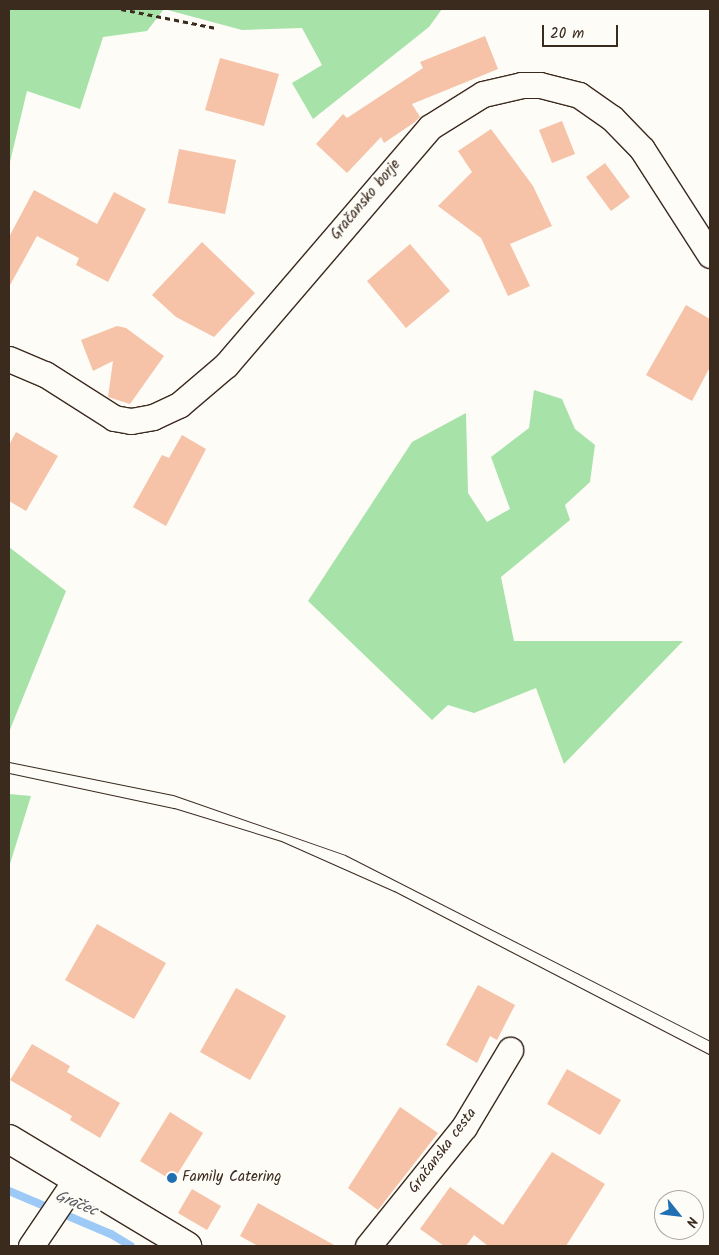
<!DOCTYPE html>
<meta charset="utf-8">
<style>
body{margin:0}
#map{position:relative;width:719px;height:1255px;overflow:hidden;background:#fdfcf7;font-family:Kalam,sans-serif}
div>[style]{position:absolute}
.green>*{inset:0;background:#a7e2a8}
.stream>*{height:8px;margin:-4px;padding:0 4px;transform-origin:4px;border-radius:4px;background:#9cc9f6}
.building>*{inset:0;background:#f6c2a8}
.path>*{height:3px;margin-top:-1.5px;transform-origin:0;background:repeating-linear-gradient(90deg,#3b2a1e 0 5px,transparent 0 9px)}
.roads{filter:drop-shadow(1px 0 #3b2a1e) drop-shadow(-1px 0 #3b2a1e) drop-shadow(0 1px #3b2a1e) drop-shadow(0 -1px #3b2a1e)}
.minor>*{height:25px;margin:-12.5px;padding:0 12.5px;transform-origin:12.5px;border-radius:12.5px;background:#fdfcf7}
.secondary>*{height:28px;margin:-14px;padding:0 14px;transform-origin:14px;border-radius:14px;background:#fdfcf7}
.tram>*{height:1px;margin:-0.5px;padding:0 0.5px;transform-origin:0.5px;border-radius:0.5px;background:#3b2a1e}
.dots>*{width:14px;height:14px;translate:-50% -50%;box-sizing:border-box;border:2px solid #fdfcf7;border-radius:50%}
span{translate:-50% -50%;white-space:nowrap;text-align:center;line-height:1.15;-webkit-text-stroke:4px #fdfcf7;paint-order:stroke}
.street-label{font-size:15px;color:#3b2a1e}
.poi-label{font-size:15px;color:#3b2a1e}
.left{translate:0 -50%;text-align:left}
.water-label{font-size:16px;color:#585a5f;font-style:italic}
.frame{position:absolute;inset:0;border:10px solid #3b2a1e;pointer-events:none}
.north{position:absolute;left:654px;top:1190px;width:50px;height:50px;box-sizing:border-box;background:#fdfcf7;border:1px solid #afa8a0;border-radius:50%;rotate:119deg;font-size:14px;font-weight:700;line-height:20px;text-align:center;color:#3b2a1e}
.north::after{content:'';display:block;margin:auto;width:18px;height:22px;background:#1f6fb2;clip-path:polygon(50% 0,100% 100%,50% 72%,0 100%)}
.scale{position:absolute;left:542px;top:25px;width:76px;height:22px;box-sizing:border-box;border:2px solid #3b2a1e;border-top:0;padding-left:6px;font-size:15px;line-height:18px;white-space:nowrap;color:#3b2a1e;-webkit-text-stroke:4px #fdfcf7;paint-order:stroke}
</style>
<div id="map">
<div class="green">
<div style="clip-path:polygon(9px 9px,164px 9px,147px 31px,103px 37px,80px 109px,27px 91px,9px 166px)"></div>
<div style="clip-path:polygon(164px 9px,442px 9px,429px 27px,313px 119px,292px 83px,322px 65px,302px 28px,242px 30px)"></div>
<div style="clip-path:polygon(534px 390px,562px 399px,575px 429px,595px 445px,590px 482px,565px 505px,570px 520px,501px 577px,514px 641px,683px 641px,564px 764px,536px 688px,474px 713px,448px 705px,432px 720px,308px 601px,412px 442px,466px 413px,468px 493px,487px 522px,510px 509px,491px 457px,529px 428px)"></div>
<div style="clip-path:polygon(9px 547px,66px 591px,9px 732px)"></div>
<div style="clip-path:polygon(9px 794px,31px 796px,9px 867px)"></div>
</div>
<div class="stream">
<div style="left:9px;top:1191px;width:111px;rotate:22.9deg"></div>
<div style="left:111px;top:1234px;width:23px;rotate:31deg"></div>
</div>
<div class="building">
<div style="clip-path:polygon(485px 36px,498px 69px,412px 104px,420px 117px,415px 122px,384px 143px,381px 137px,347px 173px,316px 144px,343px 114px,347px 118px,423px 68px,420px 62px)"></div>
<div style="clip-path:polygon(220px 58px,279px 74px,264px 126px,205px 110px)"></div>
<div style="clip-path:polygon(562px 121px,575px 154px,552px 163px,539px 130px)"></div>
<div style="clip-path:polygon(491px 129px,533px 186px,552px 226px,510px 244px,530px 286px,508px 296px,481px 238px,438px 206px,472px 172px,458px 151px)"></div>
<div style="clip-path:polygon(179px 149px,236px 160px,225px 214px,168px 203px)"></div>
<div style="clip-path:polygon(605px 163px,630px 197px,611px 211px,586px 177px)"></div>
<div style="clip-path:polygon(34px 190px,97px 224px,114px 192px,146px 209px,108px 282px,76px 265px,79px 258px,37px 236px,9px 287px,9px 237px)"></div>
<div style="clip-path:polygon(202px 242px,255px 293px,214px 337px,176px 317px,152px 295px)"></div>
<div style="clip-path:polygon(410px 244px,450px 291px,406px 328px,367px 281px)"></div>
<div style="clip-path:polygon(686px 305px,710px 319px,710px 367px,692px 401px,646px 375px)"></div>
<div style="clip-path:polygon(117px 326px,126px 328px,164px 356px,130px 404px,108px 397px,113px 361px,93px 371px,81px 340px)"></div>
<div style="clip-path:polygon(16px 432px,58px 456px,26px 511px,9px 501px,9px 445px)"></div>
<div style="clip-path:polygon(182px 435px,206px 449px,166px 526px,133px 507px,162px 455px,169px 458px)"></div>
<div style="clip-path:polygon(97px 924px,166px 963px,134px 1019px,65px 980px)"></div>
<div style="clip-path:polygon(478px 985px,515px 1005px,497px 1040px,490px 1036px,477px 1063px,446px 1045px)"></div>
<div style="clip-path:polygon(236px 988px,286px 1016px,250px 1080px,200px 1052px)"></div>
<div style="clip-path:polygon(32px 1044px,70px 1066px,67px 1072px,120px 1103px,100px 1138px,70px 1120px,72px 1116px,10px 1080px)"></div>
<div style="clip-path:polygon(567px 1069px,621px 1100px,600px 1135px,547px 1104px)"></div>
<div style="clip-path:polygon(400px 1107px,438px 1133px,378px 1210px,348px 1188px)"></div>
<div style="clip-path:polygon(170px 1112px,203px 1133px,173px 1181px,140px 1161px)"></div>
<div style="clip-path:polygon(552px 1152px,605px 1184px,566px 1246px,488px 1246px,474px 1235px,466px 1246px,444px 1246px,420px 1229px,450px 1187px,503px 1225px)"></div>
<div style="clip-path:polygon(192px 1189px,221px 1206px,207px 1230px,178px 1213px)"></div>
<div style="clip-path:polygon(258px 1203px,336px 1246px,258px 1246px,240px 1236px)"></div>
</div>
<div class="path">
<div style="left:121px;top:9px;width:97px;rotate:11.3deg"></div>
</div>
<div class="roads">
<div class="minor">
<div style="left:9px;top:359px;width:39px;rotate:23deg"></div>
<div style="left:45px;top:374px;width:82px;rotate:32.5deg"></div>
<div style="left:114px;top:418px;width:17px;rotate:10deg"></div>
<div style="left:131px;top:421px;width:22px;rotate:-10deg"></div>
<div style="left:153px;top:417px;width:29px;rotate:-25deg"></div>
<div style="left:179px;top:405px;width:62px;rotate:-40.4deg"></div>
<div style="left:226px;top:365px;width:313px;rotate:-49.4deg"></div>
<div style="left:430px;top:127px;width:62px;rotate:-31.9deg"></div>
<div style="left:483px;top:94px;width:39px;rotate:-13deg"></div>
<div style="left:521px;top:85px;width:19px"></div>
<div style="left:540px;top:85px;width:40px;rotate:14.4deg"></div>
<div style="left:579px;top:95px;width:40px;rotate:34.9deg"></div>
<div style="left:612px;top:118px;width:43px;rotate:45.9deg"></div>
<div style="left:642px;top:149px;width:126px;rotate:57.3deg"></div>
<div style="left:31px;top:1246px;width:82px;rotate:-55.9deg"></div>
<div style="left:368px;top:1246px;width:153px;rotate:-51.1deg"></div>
<div style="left:464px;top:1127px;width:90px;rotate:-59.1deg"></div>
</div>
<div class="secondary">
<div style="left:9px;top:1139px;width:208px;rotate:31deg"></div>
</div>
</div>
<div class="tram">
<div style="left:9px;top:762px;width:167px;rotate:11.4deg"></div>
<div style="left:173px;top:795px;width:182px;rotate:19.2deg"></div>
<div style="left:345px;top:855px;width:410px;rotate:27deg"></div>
<div style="left:9px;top:773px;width:169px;rotate:12deg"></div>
<div style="left:174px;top:808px;width:112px;rotate:17.1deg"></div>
<div style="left:281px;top:841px;width:124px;rotate:23.9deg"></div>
<div style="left:394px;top:891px;width:356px;rotate:27.4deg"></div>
</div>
<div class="dots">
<div style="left:172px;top:1178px;background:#1f6fb2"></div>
</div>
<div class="street-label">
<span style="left:366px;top:200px;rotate:-50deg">Gračansko borje</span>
<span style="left:443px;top:1151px;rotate:-53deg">Gračanska cesta</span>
</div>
<div class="poi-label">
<span class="left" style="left:182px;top:1178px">Family Catering</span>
</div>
<div class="water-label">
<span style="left:76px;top:1204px;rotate:23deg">Gračec</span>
</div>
<div class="frame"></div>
<div class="north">N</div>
<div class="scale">20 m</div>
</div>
